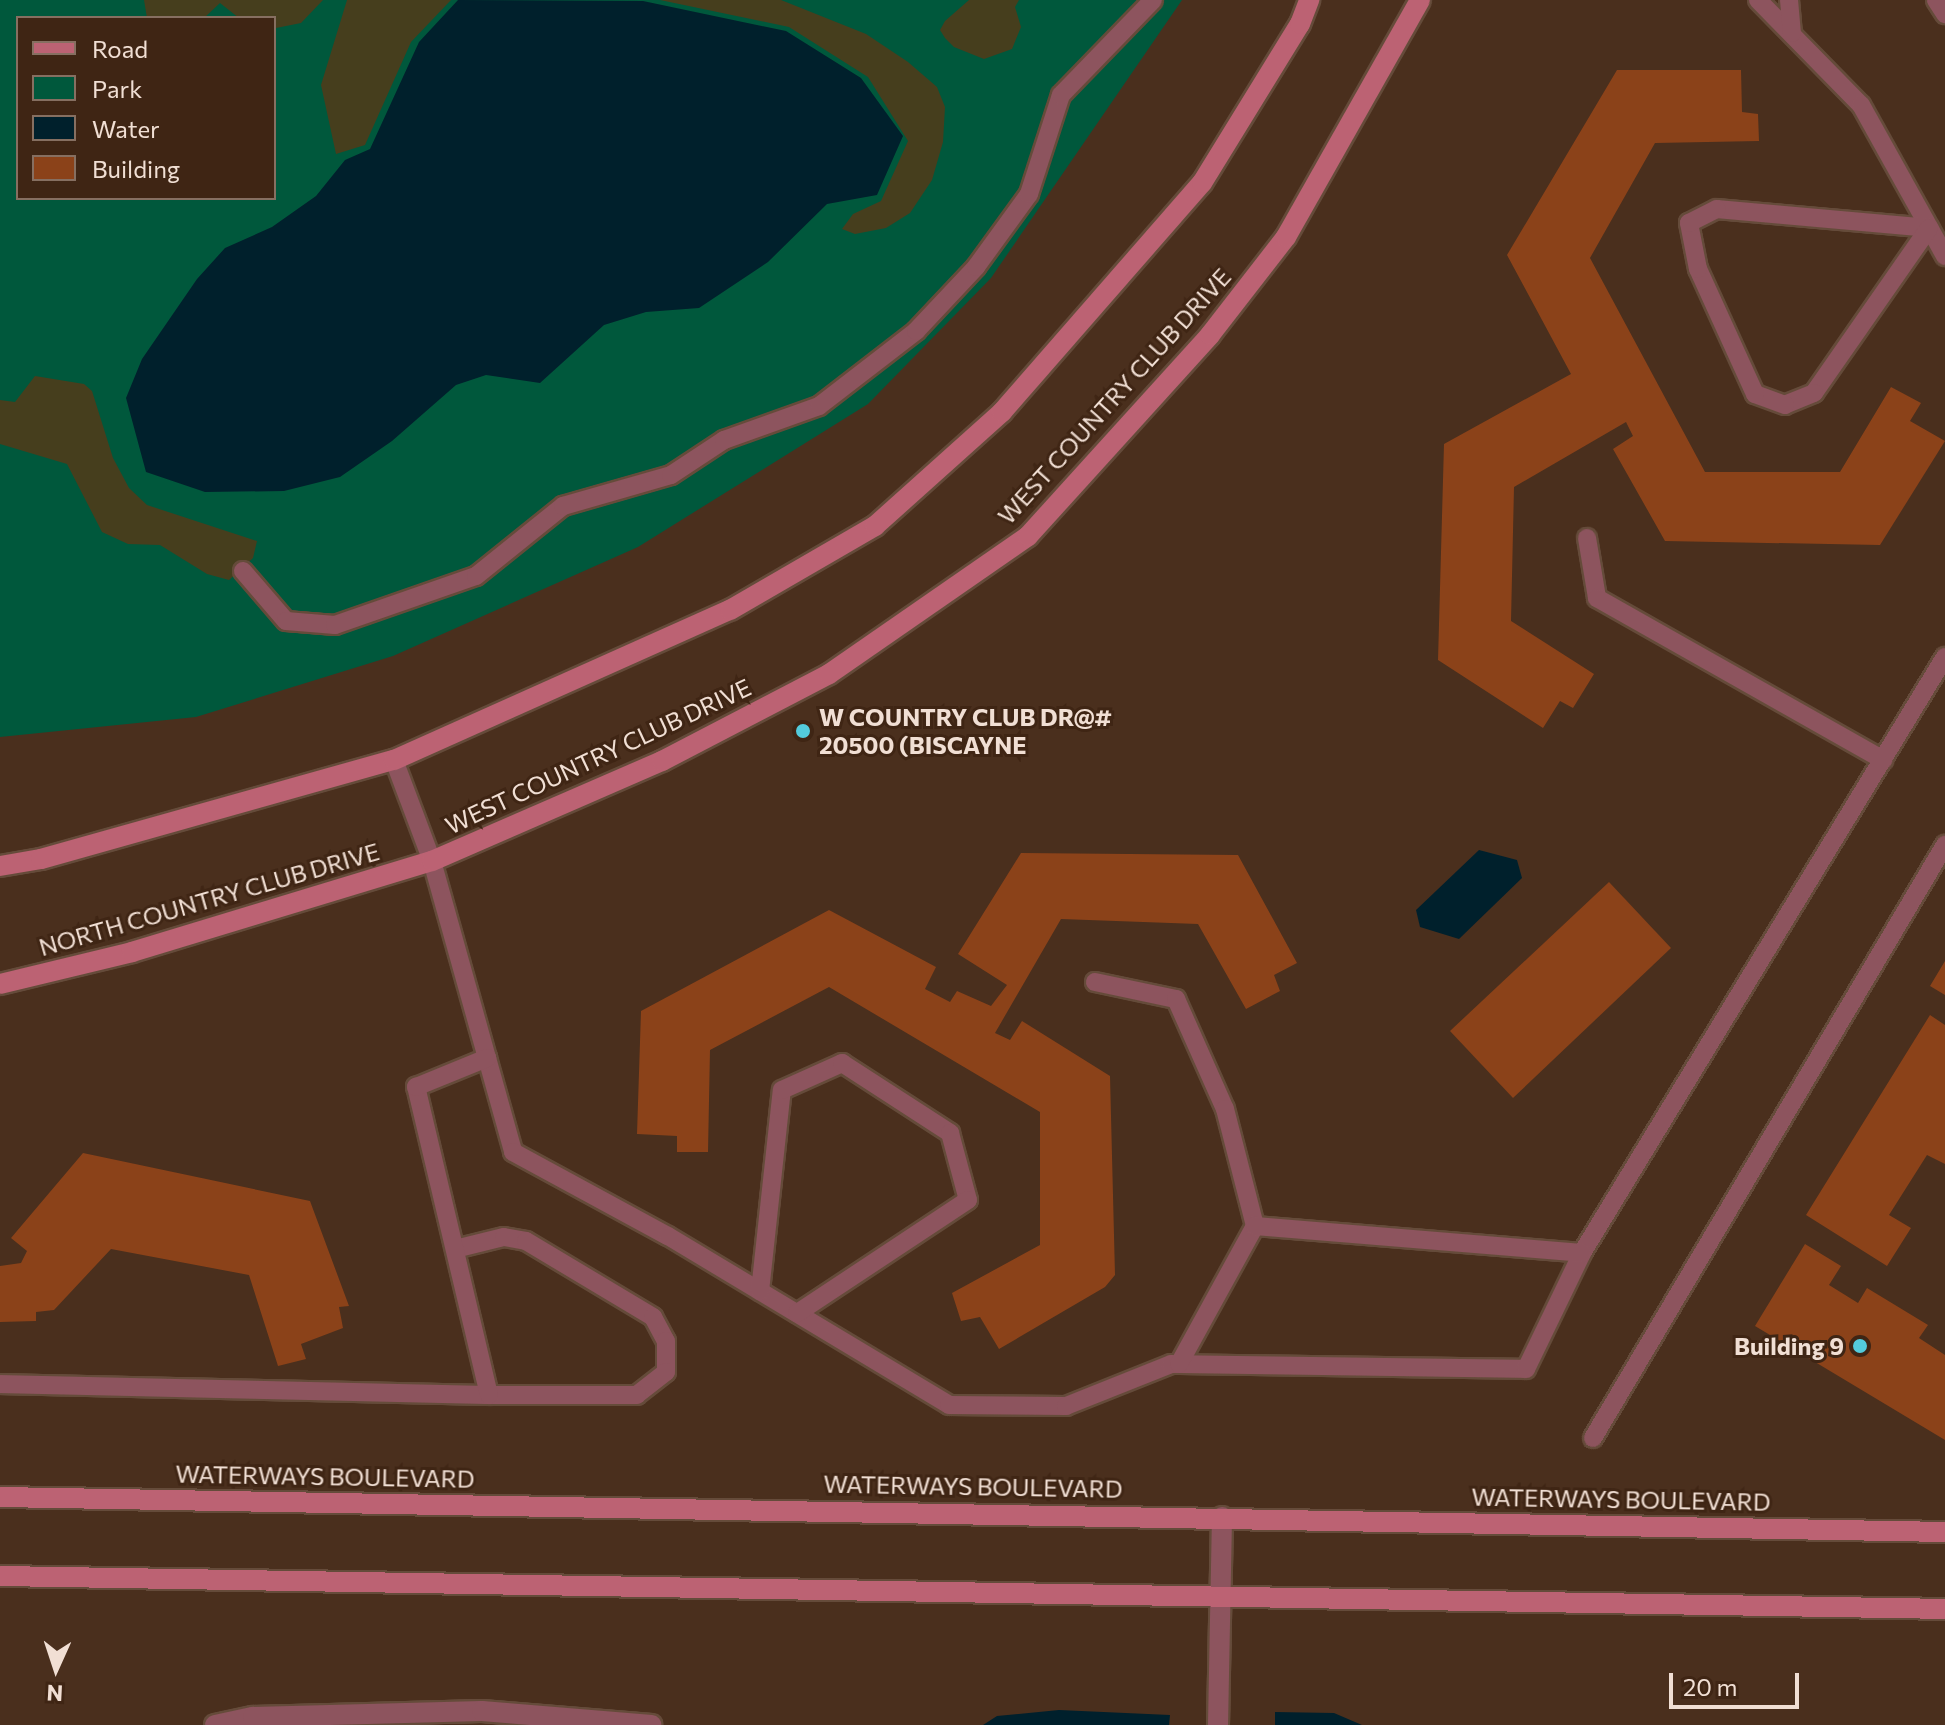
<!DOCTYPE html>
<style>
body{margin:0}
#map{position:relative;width:1945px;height:1725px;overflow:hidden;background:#4a2f1d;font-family:Commissioner,sans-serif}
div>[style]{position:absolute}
.green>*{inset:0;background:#00583c}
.sand>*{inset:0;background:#463e1d}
.water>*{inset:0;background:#00202c}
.building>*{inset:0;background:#8b4219}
.roads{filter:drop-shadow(2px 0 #654b3a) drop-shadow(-2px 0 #654b3a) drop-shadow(0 2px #654b3a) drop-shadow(0 -2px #654b3a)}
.lane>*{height:18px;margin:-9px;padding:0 9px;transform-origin:9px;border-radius:9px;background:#8d545e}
.street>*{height:20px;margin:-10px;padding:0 10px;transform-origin:10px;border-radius:10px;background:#8d545e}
.secondary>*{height:20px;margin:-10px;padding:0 10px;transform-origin:10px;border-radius:10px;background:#bc6273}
.dots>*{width:22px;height:22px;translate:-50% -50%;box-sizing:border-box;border:4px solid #3f2514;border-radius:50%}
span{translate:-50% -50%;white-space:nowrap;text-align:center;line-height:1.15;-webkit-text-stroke:6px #3f2514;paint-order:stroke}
.street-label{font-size:24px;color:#f1dfd4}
.poi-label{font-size:24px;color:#f1dfd4;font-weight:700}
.left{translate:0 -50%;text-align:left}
.right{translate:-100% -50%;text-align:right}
.legend{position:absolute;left:16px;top:16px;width:260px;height:184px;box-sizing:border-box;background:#3f2514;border:2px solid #866f61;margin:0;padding:10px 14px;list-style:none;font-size:24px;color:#f1dfd4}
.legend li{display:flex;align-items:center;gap:16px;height:40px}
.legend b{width:40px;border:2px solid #866f61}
.north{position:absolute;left:16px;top:1629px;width:80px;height:80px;-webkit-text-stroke:6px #3f2514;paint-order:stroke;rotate:183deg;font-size:22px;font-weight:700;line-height:32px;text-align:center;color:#f1dfd4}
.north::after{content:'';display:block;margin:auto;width:28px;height:36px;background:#f1dfd4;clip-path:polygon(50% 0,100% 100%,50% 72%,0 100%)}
.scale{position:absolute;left:1669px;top:1673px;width:130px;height:36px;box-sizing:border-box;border:4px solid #f1dfd4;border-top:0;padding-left:10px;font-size:24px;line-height:28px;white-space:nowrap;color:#f1dfd4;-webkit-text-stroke:6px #3f2514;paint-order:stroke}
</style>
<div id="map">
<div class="green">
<div style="clip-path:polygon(evenodd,0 0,1182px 0,991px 278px,868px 404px,638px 547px,393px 656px,196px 717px,0 737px,0 0,18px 18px,274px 18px,274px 198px,18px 198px,18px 18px)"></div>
</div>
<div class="sand">
<div style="clip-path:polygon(144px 0,323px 0,301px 23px,276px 28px,274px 18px,239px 18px,220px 3px,204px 18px,147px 18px)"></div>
<div style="clip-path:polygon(347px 0,451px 0,411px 42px,365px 145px,336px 154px,321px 85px)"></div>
<div style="clip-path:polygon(660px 0,781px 0,866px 34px,908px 62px,937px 87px,945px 107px,943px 142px,932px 180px,910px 213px,886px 228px,855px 234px,842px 229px,853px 214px,881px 201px,908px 141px,868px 77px,789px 27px)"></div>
<div style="clip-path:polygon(969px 0,1019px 0,1015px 7px,1021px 27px,1012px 49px,984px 59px,954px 47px,945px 38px,940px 30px,945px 21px)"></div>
<div style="clip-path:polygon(35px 376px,84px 384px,92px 391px,113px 458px,129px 488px,147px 505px,257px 541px,253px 558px,229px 580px,207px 574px,160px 545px,128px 544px,102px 532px,67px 464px,0 444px,0 400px,15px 402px)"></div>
</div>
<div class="water">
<div style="clip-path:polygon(458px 0,643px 1px,786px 31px,861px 78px,903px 136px,877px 195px,827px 204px,768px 262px,699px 308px,646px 312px,604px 325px,540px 383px,486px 375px,456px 385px,392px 441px,340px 477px,284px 491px,205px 492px,146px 472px,126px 398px,142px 359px,197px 279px,225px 248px,272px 227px,316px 196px,345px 160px,370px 149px,419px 42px)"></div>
<div style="clip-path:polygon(1479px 850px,1517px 860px,1522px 878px,1459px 939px,1420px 927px,1416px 910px)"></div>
<div style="clip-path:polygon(1059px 1710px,1170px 1715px,1169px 1725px,983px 1725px,997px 1716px)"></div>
<div style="clip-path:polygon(1275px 1712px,1334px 1713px,1362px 1725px,1275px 1725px)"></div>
</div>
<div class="building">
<div style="clip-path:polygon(1617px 70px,1741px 70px,1742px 112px,1758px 114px,1759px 141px,1655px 143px,1590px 258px,1705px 472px,1840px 472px,1891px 387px,1921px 403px,1910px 421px,1945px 441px,1880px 545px,1665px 541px,1613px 449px,1633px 436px,1626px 422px,1514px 487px,1511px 621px,1594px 674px,1573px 708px,1560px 701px,1543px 728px,1438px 660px,1444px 444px,1571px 374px,1507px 255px)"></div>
<div style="clip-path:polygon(1021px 853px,1238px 855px,1297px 963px,1274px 975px,1280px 991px,1246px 1009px,1198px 924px,1061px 919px,995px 1033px,1010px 1040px,1022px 1021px,1110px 1076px,1115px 1275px,1105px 1287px,999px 1349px,980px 1317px,961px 1321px,952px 1293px,1040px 1245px,1040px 1112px,829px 987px,710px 1050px,708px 1152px,677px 1152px,677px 1136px,637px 1134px,641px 1011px,829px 910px,936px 967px,925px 989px,950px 1002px,957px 991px,991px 1006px,1007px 985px,958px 954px)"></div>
<div style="clip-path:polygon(1609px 882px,1671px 948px,1513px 1098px,1450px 1031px)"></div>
<div style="clip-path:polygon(1945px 961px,1945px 995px,1930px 986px)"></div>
<div style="clip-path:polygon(1930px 1015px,1945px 1025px,1945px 1164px,1927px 1155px,1889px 1215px,1911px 1228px,1887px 1266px,1806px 1215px)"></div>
<div style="clip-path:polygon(83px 1153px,310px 1201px,349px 1306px,339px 1307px,343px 1328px,301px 1344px,306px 1359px,278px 1366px,249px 1275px,111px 1249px,54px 1310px,36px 1312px,36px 1321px,0 1322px,0 1266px,21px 1263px,27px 1251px,11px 1238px)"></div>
<div style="clip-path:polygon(1805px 1244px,1841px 1266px,1829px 1285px,1858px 1303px,1867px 1288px,1928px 1325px,1919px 1338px,1945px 1355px,1945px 1440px,1755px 1326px)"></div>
</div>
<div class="roads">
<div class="lane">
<div style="left:1758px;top:0;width:147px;rotate:45.6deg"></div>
<div style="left:1861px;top:105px;width:173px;rotate:60.9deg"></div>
<div style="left:1789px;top:0;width:33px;rotate:85deg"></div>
<div style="left:1936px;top:0;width:17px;rotate:57deg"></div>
<div style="left:1717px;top:209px;width:213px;rotate:5.1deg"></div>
<div style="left:1929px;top:228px;width:201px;rotate:124.9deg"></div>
<div style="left:1814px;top:393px;width:31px;rotate:158deg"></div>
<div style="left:1785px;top:405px;width:32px;rotate:-160deg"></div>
<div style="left:1755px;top:394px;width:137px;rotate:-114.5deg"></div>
<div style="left:1698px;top:269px;width:47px;rotate:-101.1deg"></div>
<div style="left:1689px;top:223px;width:31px;rotate:-27deg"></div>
<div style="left:1587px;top:538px;width:61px;rotate:80.5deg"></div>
<div style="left:1597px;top:598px;width:329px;rotate:29.5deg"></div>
<div style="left:243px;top:571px;width:66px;rotate:49.3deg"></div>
<div style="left:286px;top:621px;width:49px;rotate:4.7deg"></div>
<div style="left:335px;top:625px;width:149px;rotate:-19.2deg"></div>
<div style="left:476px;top:576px;width:112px;rotate:-38.8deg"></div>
<div style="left:563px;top:506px;width:112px;rotate:-16deg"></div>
<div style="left:671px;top:475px;width:64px;rotate:-33.4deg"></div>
<div style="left:724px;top:440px;width:101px;rotate:-19.7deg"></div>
<div style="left:819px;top:406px;width:123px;rotate:-37.7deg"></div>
<div style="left:916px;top:331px;width:88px;rotate:-46.8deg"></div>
<div style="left:976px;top:267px;width:90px;rotate:-54deg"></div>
<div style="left:1029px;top:194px;width:104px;rotate:-72.1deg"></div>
<div style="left:1061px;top:95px;width:132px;rotate:-45.9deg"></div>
<div style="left:394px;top:760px;width:108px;rotate:69.4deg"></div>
<div style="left:432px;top:861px;width:302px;rotate:74.4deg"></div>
<div style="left:513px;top:1152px;width:176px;rotate:28.5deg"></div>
<div style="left:668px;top:1236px;width:328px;rotate:31deg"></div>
<div style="left:949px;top:1405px;width:117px;rotate:0.5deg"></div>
<div style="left:1066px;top:1406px;width:113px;rotate:-21.8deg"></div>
<div style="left:1171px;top:1364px;width:355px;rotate:0.8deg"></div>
<div style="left:1526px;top:1369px;width:129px;rotate:-64.2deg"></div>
<div style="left:1582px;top:1253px;width:698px;rotate:-58.66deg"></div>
<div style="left:1095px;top:982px;width:83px;rotate:11.9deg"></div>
<div style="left:1176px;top:999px;width:120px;rotate:66deg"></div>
<div style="left:1225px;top:1109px;width:121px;rotate:75.6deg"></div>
<div style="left:455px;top:1249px;width:50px;rotate:-13.8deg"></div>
<div style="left:504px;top:1237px;width:22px;rotate:10deg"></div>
<div style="left:526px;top:1241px;width:148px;rotate:30.9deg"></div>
<div style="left:653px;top:1317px;width:27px;rotate:62deg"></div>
<div style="left:666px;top:1341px;width:31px;rotate:90deg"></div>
<div style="left:666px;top:1372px;width:37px;rotate:142deg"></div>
<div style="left:637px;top:1395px;width:148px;rotate:180deg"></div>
<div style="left:760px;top:1291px;width:202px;rotate:-83.8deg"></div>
<div style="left:782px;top:1090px;width:66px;rotate:-24.2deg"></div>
<div style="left:842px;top:1063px;width:129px;rotate:32.9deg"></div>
<div style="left:950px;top:1133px;width:69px;rotate:75deg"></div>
<div style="left:968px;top:1200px;width:205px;rotate:146.5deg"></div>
<div style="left:1179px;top:1364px;width:158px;rotate:-61.2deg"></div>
<div style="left:1255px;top:1226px;width:328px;rotate:4.7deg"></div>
<div style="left:0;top:1384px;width:489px;rotate:1.3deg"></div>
<div style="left:489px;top:1395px;width:317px;rotate:-103.3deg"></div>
<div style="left:416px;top:1087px;width:77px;rotate:-22.2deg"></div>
<div style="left:1593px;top:1438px;width:690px;rotate:-59.31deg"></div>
</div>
<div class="street">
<div style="left:215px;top:1725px;width:39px;rotate:-12deg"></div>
<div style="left:253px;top:1717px;width:229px;rotate:-1.5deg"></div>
<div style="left:482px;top:1711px;width:170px;rotate:4.7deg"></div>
<div style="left:1218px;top:1725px;width:208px;rotate:-88.9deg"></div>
</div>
<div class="secondary">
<div style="left:0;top:866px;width:42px;rotate:-9.7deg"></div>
<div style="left:41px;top:859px;width:367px;rotate:-15.7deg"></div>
<div style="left:394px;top:760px;width:368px;rotate:-24.1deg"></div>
<div style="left:730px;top:610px;width:168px;rotate:-30.1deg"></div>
<div style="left:875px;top:526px;width:171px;rotate:-41.9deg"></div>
<div style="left:1002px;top:412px;width:304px;rotate:-48.9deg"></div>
<div style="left:1202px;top:183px;width:187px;rotate:-58.4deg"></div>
<div style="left:1300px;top:24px;width:26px;rotate:-69deg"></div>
<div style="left:0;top:984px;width:136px;rotate:-13.6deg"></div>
<div style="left:132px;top:952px;width:313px;rotate:-16.9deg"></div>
<div style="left:432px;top:861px;width:251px;rotate:-23.5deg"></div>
<div style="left:662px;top:761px;width:188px;rotate:-27.5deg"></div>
<div style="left:829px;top:674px;width:242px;rotate:-34.7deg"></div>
<div style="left:1028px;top:536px;width:271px;rotate:-47.8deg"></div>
<div style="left:1210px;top:335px;width:124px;rotate:-52.2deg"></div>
<div style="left:1286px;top:237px;width:272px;rotate:-60.5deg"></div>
<div style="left:0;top:1497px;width:1945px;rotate:1.03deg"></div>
<div style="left:0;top:1576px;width:1945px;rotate:0.97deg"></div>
</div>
</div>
<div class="dots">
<div style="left:803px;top:731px;background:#53cbdc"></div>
<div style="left:1860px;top:1346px;background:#53cbdc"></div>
</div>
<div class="street-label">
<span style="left:1114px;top:396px;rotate:-48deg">WEST COUNTRY CLUB DRIVE</span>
<span style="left:598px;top:756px;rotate:-25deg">WEST COUNTRY CLUB DRIVE</span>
<span style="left:209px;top:899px;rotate:-16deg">NORTH COUNTRY CLUB DRIVE</span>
<span style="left:325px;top:1476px;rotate:1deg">WATERWAYS BOULEVARD</span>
<span style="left:973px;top:1486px;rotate:1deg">WATERWAYS BOULEVARD</span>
<span style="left:1621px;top:1499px;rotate:1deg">WATERWAYS BOULEVARD</span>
</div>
<div class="poi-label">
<span class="left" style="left:819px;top:731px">W COUNTRY CLUB DR@#<br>20500 (BISCAYNE</span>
<span class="right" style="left:1844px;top:1346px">Building 9</span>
</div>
<ul class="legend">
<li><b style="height:10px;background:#bc6273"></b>Road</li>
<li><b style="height:22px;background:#00583c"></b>Park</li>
<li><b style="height:22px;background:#00202c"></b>Water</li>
<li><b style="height:22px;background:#8b4219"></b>Building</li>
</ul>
<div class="north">N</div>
<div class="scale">20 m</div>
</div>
